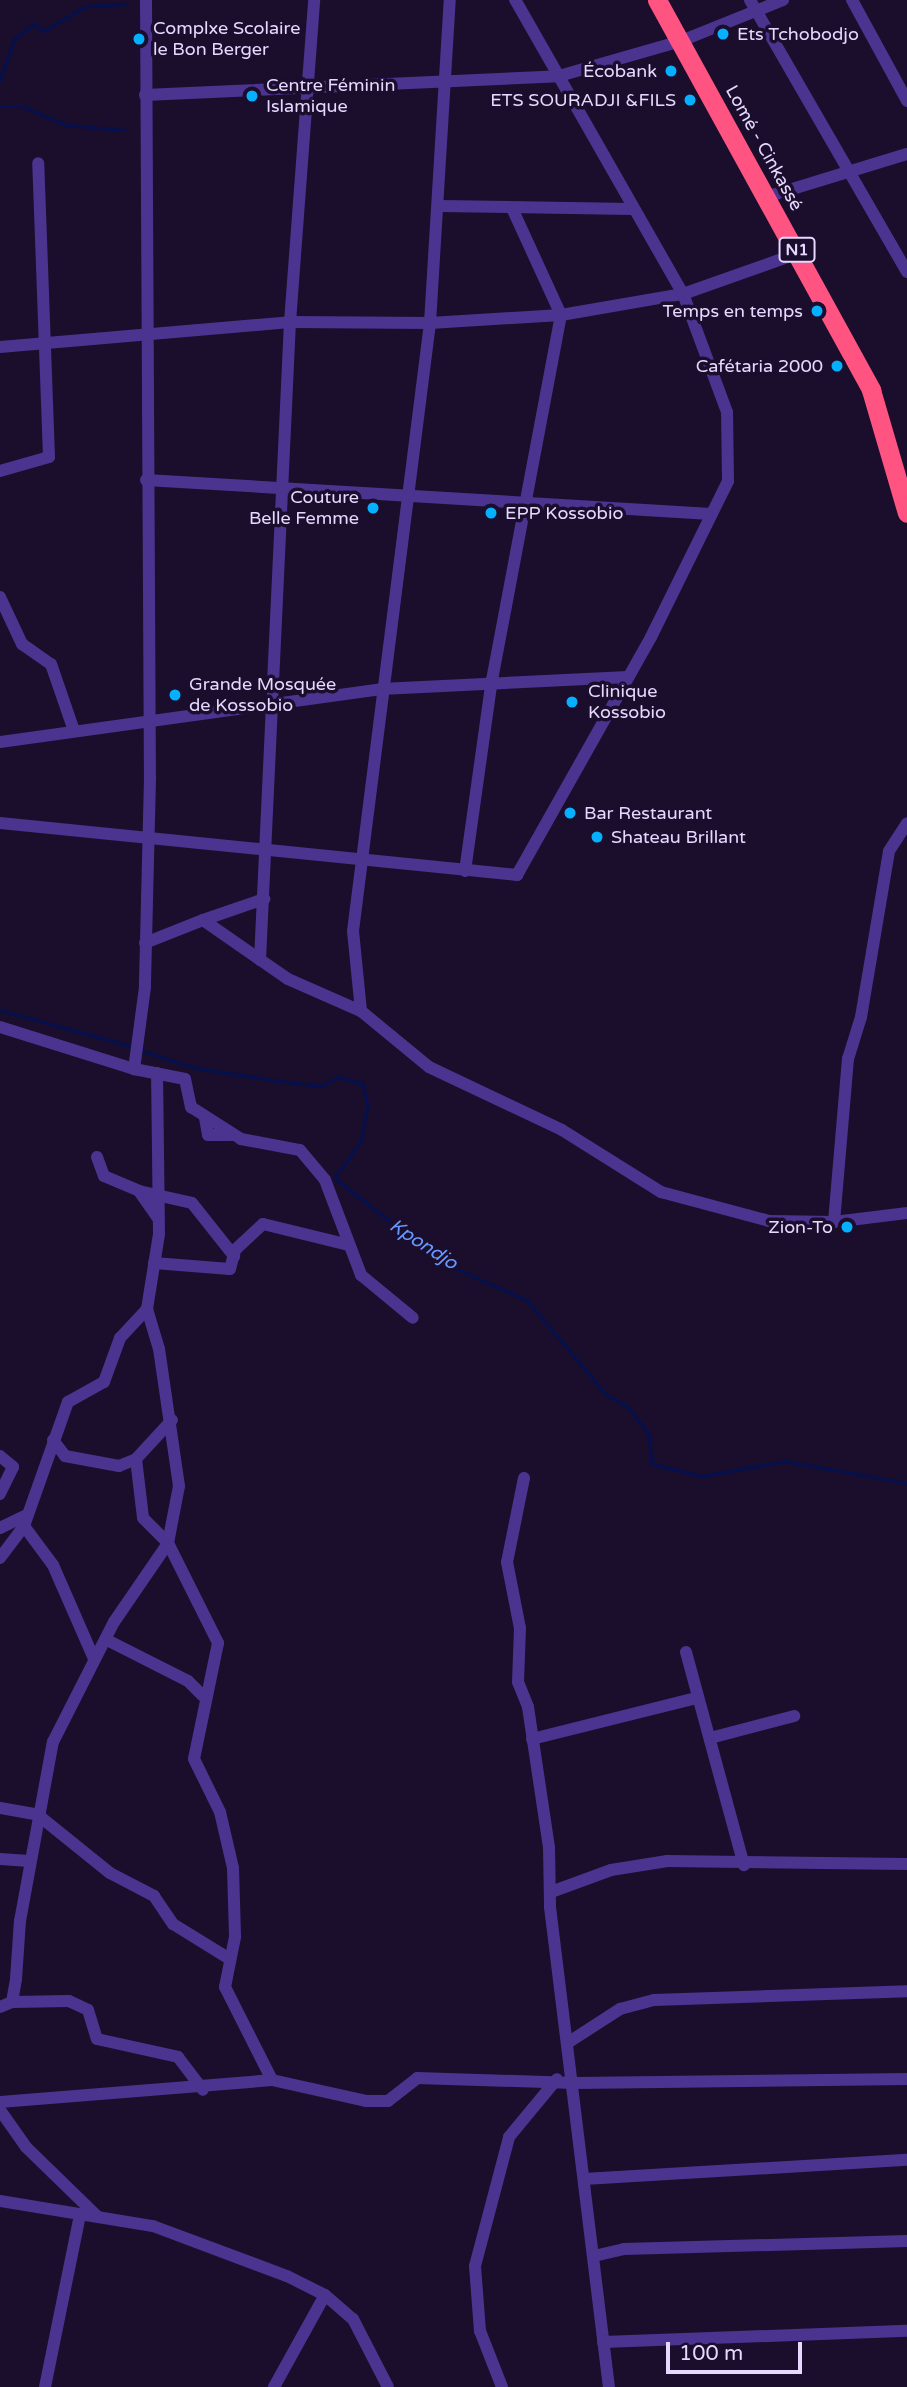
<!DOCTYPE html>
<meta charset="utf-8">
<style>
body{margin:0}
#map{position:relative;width:907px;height:2387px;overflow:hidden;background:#1a0e2c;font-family:"Varela Round",sans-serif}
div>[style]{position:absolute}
.stream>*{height:2.5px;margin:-1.25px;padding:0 1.25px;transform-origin:1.25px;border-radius:1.25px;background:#05104e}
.minor>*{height:12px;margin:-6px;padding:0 6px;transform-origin:6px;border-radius:6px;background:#4b3490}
.highway>*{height:19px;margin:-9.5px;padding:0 9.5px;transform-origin:9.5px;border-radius:9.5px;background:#ff5481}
.dots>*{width:19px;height:19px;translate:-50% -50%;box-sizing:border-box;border:4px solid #1a0e2c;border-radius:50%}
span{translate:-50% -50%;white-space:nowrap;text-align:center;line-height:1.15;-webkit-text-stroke:7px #1a0e2c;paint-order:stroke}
.shield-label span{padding:2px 5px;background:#1a0e2c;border:2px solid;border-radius:5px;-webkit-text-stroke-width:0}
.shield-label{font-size:16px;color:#e5d9ff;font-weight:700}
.poi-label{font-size:18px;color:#e5d9ff}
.left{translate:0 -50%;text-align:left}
.right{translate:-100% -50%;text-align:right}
.street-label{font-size:18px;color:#e5d9ff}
.water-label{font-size:19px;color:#6798ff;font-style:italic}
.scale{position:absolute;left:666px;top:2342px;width:136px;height:32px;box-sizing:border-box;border:4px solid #e5d9ff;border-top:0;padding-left:9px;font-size:21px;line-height:24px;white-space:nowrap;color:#e5d9ff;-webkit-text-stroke:5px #1a0e2c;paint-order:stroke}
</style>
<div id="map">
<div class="stream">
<div style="left:0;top:81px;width:44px;rotate:-71.6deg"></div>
<div style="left:14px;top:39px;width:25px;rotate:-37deg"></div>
<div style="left:34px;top:24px;width:12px;rotate:35deg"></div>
<div style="left:44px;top:31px;width:49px;rotate:-30.8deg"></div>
<div style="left:86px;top:6px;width:41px;rotate:-2.8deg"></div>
<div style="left:0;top:107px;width:24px"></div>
<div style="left:24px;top:107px;width:47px;rotate:22.7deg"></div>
<div style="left:67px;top:125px;width:58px;rotate:4.9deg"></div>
<div style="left:0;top:1010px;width:139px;rotate:15.4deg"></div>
<div style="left:140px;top:1050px;width:59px;rotate:17.8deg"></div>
<div style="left:196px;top:1068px;width:84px;rotate:8.9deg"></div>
<div style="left:279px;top:1081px;width:42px;rotate:6.8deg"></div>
<div style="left:321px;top:1086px;width:20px;rotate:-27deg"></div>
<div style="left:339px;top:1077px;width:25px;rotate:16deg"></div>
<div style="left:363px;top:1084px;width:23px;rotate:77deg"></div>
<div style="left:368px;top:1106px;width:37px;rotate:101deg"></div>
<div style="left:361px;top:1142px;width:44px;rotate:125.8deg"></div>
<div style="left:335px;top:1178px;width:137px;rotate:38.2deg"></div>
<div style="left:443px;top:1263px;width:92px;rotate:23.8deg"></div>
<div style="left:527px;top:1300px;width:123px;rotate:50deg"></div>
<div style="left:606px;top:1394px;width:27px;rotate:31deg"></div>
<div style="left:629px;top:1408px;width:33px;rotate:52deg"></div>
<div style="left:649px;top:1434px;width:30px;rotate:84deg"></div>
<div style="left:652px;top:1464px;width:51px;rotate:13.5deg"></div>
<div style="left:702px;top:1476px;width:84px;rotate:-10.2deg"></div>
<div style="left:785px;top:1461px;width:124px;rotate:10.2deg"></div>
</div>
<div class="minor">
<div style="left:146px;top:0;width:778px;rotate:89.71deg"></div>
<div style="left:150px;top:778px;width:209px;rotate:91.4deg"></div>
<div style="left:145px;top:987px;width:83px;rotate:97.6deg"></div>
<div style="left:134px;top:1069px;width:52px;rotate:11.1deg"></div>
<div style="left:185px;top:1079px;width:29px;rotate:78deg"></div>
<div style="left:191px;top:1107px;width:59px;rotate:32.6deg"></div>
<div style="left:241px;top:1139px;width:60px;rotate:10.6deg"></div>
<div style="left:300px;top:1150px;width:39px;rotate:50deg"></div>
<div style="left:325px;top:1180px;width:102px;rotate:69.2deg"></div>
<div style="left:361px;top:1275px;width:67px;rotate:39.6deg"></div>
<div style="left:750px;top:0;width:314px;rotate:60deg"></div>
<div style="left:852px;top:0;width:115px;rotate:61.4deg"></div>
<div style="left:145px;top:95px;width:414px;rotate:-2.6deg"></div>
<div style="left:559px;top:76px;width:127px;rotate:-16deg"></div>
<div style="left:681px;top:41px;width:110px;rotate:-21.9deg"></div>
<div style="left:766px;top:197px;width:147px;rotate:-17deg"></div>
<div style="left:439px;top:206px;width:193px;rotate:0.9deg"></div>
<div style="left:0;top:347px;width:291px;rotate:-4.9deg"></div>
<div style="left:290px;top:322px;width:140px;rotate:0.4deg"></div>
<div style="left:430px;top:323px;width:131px;rotate:-3.5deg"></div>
<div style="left:561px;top:315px;width:124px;rotate:-9.8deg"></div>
<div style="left:683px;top:294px;width:123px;rotate:-19.5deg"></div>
<div style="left:0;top:471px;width:51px;rotate:-15.9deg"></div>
<div style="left:49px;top:457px;width:294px;rotate:-92.1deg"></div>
<div style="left:146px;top:480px;width:566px;rotate:3.44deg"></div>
<div style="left:0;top:597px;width:52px;rotate:64.9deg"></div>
<div style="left:22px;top:644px;width:35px;rotate:35deg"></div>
<div style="left:51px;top:664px;width:68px;rotate:71deg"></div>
<div style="left:0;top:742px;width:385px;rotate:-7.9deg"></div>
<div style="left:381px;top:689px;width:247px;rotate:-2.8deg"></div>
<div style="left:0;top:823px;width:520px;rotate:5.74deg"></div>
<div style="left:517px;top:875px;width:273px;rotate:-60.6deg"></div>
<div style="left:651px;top:637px;width:174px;rotate:-63.7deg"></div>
<div style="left:728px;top:481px;width:69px;rotate:-90.8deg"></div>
<div style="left:727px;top:412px;width:126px;rotate:-110.4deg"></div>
<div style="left:683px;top:294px;width:339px;rotate:-119.7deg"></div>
<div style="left:465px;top:871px;width:193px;rotate:-82deg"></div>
<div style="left:492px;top:680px;width:371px;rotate:-79.3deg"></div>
<div style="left:561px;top:315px;width:115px;rotate:-114.6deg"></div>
<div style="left:203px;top:920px;width:65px;rotate:-19deg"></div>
<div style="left:145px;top:943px;width:62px;rotate:-21.6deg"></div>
<div style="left:203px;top:920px;width:103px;rotate:34.8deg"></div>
<div style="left:288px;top:979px;width:80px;rotate:23.7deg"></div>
<div style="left:361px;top:1011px;width:88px;rotate:39.5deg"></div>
<div style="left:429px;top:1067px;width:147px;rotate:25.3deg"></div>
<div style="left:562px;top:1130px;width:117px;rotate:32.1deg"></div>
<div style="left:661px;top:1192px;width:112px;rotate:15deg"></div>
<div style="left:769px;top:1221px;width:65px;rotate:0.9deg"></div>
<div style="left:834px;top:1222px;width:74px;rotate:-7deg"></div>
<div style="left:260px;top:960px;width:639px;rotate:-87.31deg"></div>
<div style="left:290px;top:322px;width:323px;rotate:-85.7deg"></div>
<div style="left:361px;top:1011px;width:80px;rotate:-95.7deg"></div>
<div style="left:353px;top:931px;width:613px;rotate:-82.78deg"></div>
<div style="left:430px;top:323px;width:324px;rotate:-86.5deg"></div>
<div style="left:0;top:1027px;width:140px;rotate:17.4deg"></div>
<div style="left:205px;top:1118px;width:17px;rotate:80deg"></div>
<div style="left:208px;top:1135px;width:23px"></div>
<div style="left:97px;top:1157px;width:20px;rotate:70deg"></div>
<div style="left:104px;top:1176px;width:38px;rotate:23deg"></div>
<div style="left:139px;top:1191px;width:33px;rotate:55deg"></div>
<div style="left:139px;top:1191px;width:54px;rotate:12.8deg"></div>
<div style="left:192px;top:1203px;width:68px;rotate:51.6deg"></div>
<div style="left:834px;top:1222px;width:164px;rotate:-85.1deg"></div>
<div style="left:848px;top:1059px;width:44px;rotate:-72.8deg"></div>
<div style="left:861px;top:1017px;width:168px;rotate:-80.4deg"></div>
<div style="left:889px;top:851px;width:33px;rotate:-57deg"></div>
<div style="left:154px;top:1263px;width:76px;rotate:4.5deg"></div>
<div style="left:230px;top:1269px;width:20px;rotate:-75deg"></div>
<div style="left:235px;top:1250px;width:38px;rotate:-43deg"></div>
<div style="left:263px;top:1224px;width:89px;rotate:13.7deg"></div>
<div style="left:53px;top:1440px;width:20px;rotate:53deg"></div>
<div style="left:65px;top:1456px;width:55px;rotate:10.5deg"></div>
<div style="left:119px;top:1466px;width:18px;rotate:-22deg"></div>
<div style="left:136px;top:1459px;width:53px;rotate:-47.3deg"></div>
<div style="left:0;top:1456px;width:17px;rotate:40deg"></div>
<div style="left:13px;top:1467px;width:30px;rotate:116deg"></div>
<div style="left:136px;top:1459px;width:59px;rotate:83.2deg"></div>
<div style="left:143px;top:1518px;width:35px;rotate:45deg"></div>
<div style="left:168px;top:1543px;width:112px;rotate:63.4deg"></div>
<div style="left:218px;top:1643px;width:118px;rotate:101.7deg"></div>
<div style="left:194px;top:1759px;width:59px;rotate:63.9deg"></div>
<div style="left:220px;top:1812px;width:57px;rotate:76.9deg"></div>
<div style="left:233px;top:1868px;width:69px;rotate:88.3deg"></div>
<div style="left:235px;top:1937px;width:51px;rotate:101.3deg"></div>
<div style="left:225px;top:1987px;width:104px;rotate:63.2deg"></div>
<div style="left:272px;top:2080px;width:96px;rotate:12.6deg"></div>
<div style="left:366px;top:2101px;width:22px"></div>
<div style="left:388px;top:2101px;width:37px;rotate:-38deg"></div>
<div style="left:417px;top:2078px;width:158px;rotate:1.8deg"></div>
<div style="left:575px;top:2083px;width:332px;rotate:-0.7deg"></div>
<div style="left:524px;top:1478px;width:86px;rotate:101.4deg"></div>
<div style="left:507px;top:1562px;width:67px;rotate:78.9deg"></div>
<div style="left:520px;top:1628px;width:54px;rotate:92.1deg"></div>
<div style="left:518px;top:1682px;width:27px;rotate:68deg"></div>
<div style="left:528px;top:1707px;width:142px;rotate:81.5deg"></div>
<div style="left:549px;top:1847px;width:60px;rotate:89deg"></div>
<div style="left:550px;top:1907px;width:484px;rotate:83deg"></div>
<div style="left:24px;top:1526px;width:49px;rotate:53.4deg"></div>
<div style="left:53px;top:1565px;width:103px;rotate:66.4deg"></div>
<div style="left:0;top:1528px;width:30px;rotate:-26deg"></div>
<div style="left:0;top:1558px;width:40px;rotate:-53deg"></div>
<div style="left:24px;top:1526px;width:132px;rotate:-70.5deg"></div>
<div style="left:68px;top:1402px;width:41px;rotate:-29.1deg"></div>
<div style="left:104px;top:1382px;width:47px;rotate:-70deg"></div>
<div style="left:120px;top:1338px;width:40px;rotate:-47deg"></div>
<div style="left:107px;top:1640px;width:91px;rotate:26.8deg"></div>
<div style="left:188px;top:1681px;width:21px;rotate:45deg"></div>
<div style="left:686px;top:1652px;width:221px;rotate:74.8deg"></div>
<div style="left:714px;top:1737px;width:83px;rotate:-14.7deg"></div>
<div style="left:532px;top:1739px;width:169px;rotate:-14deg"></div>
<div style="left:0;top:1808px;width:39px;rotate:10deg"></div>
<div style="left:38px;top:1815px;width:92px;rotate:38.9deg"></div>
<div style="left:110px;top:1873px;width:50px;rotate:27.6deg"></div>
<div style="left:154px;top:1896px;width:34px;rotate:56deg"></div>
<div style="left:173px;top:1924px;width:65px;rotate:31.7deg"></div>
<div style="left:0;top:1859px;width:29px;rotate:4deg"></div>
<div style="left:551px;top:1892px;width:64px;rotate:-20.1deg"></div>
<div style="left:611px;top:1870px;width:57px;rotate:-9.1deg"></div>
<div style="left:667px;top:1861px;width:240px;rotate:0.7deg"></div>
<div style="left:12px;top:2002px;width:57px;rotate:-1deg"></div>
<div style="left:69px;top:2001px;width:21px;rotate:25deg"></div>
<div style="left:88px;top:2010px;width:30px;rotate:73deg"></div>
<div style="left:97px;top:2039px;width:83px;rotate:12.5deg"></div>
<div style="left:178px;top:2057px;width:41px;rotate:52.9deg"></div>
<div style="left:0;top:2007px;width:13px;rotate:-23deg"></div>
<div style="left:12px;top:2002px;width:23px;rotate:-80deg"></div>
<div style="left:16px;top:1979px;width:58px;rotate:-86.1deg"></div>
<div style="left:20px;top:1921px;width:182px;rotate:-79.6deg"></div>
<div style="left:53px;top:1742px;width:135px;rotate:-63.1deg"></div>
<div style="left:114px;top:1622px;width:96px;rotate:-55.6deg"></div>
<div style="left:168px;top:1543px;width:58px;rotate:-79.1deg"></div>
<div style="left:179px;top:1486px;width:138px;rotate:-98.3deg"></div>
<div style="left:159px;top:1349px;width:42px;rotate:-106.7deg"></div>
<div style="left:147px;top:1309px;width:76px;rotate:-80.9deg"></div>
<div style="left:159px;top:1234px;width:161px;rotate:-90.7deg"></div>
<div style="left:569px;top:2042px;width:61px;rotate:-32.9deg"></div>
<div style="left:620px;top:2009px;width:35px;rotate:-15deg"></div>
<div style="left:654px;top:2000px;width:253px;rotate:-2deg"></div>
<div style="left:0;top:2102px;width:273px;rotate:-4.6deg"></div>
<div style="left:0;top:2110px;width:45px;rotate:54.9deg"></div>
<div style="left:26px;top:2147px;width:100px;rotate:44.2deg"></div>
<div style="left:584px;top:2179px;width:324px;rotate:-3.4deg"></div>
<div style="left:0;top:2201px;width:155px;rotate:9.3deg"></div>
<div style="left:153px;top:2226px;width:143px;rotate:20.5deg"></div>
<div style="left:287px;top:2276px;width:42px;rotate:26.6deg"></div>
<div style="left:325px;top:2295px;width:37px;rotate:41deg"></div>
<div style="left:353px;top:2319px;width:76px;rotate:62.8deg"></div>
<div style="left:594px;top:2256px;width:31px;rotate:-13deg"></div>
<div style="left:624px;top:2249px;width:283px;rotate:-1.6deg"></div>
<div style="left:603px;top:2342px;width:304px;rotate:-2.1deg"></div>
<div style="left:45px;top:2387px;width:176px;rotate:-78.5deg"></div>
<div style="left:274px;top:2387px;width:105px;rotate:-61deg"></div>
<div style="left:502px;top:2387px;width:60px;rotate:-111.4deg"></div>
<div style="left:480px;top:2331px;width:65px;rotate:-94.4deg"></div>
<div style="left:475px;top:2266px;width:133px;rotate:-75.2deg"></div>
<div style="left:509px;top:2137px;width:75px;rotate:-50.4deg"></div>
</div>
<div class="highway">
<div style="left:657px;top:0;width:445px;rotate:61.2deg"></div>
<div style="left:871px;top:390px;width:128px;rotate:73.7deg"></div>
</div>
<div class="dots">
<div style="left:723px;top:34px;background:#05b0ff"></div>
<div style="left:139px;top:39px;background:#05b0ff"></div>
<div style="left:671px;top:71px;background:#05b0ff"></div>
<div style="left:252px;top:96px;background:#05b0ff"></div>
<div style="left:690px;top:100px;background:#05b0ff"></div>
<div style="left:817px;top:311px;background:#05b0ff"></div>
<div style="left:837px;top:366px;background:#05b0ff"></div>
<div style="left:373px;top:508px;background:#05b0ff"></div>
<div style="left:491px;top:513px;background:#05b0ff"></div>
<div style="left:175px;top:695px;background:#05b0ff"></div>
<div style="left:572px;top:702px;background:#05b0ff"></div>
<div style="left:570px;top:813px;background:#05b0ff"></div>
<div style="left:597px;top:837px;background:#05b0ff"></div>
<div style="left:847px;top:1227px;background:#05b0ff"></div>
</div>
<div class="shield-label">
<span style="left:797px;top:250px">N1</span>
</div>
<div class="poi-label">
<span class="left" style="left:153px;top:39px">Complxe Scolaire<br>le Bon Berger</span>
<span class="left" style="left:737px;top:34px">Ets Tchobodjo</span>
<span class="right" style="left:657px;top:71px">Écobank</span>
<span class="left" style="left:266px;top:96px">Centre Féminin<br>Islamique</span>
<span class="right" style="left:676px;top:100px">ETS SOURADJI &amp;FILS</span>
<span class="right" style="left:803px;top:311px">Temps en temps</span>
<span class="right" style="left:823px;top:366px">Cafétaria 2000</span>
<span class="right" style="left:359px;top:508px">Couture<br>Belle Femme</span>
<span class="left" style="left:505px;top:513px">EPP Kossobio</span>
<span class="left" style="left:189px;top:695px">Grande Mosquée<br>de Kossobio</span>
<span class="left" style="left:588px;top:702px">Clinique<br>Kossobio</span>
<span class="left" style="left:584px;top:813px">Bar Restaurant</span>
<span class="left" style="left:611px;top:837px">Shateau Brillant</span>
<span class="right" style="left:833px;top:1227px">Zion-To</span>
</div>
<div class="street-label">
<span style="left:764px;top:148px;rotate:61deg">Lomé - Cinkassé</span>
</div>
<div class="water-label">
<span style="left:423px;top:1245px;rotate:33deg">Kpondjo</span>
</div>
<div class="scale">100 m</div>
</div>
